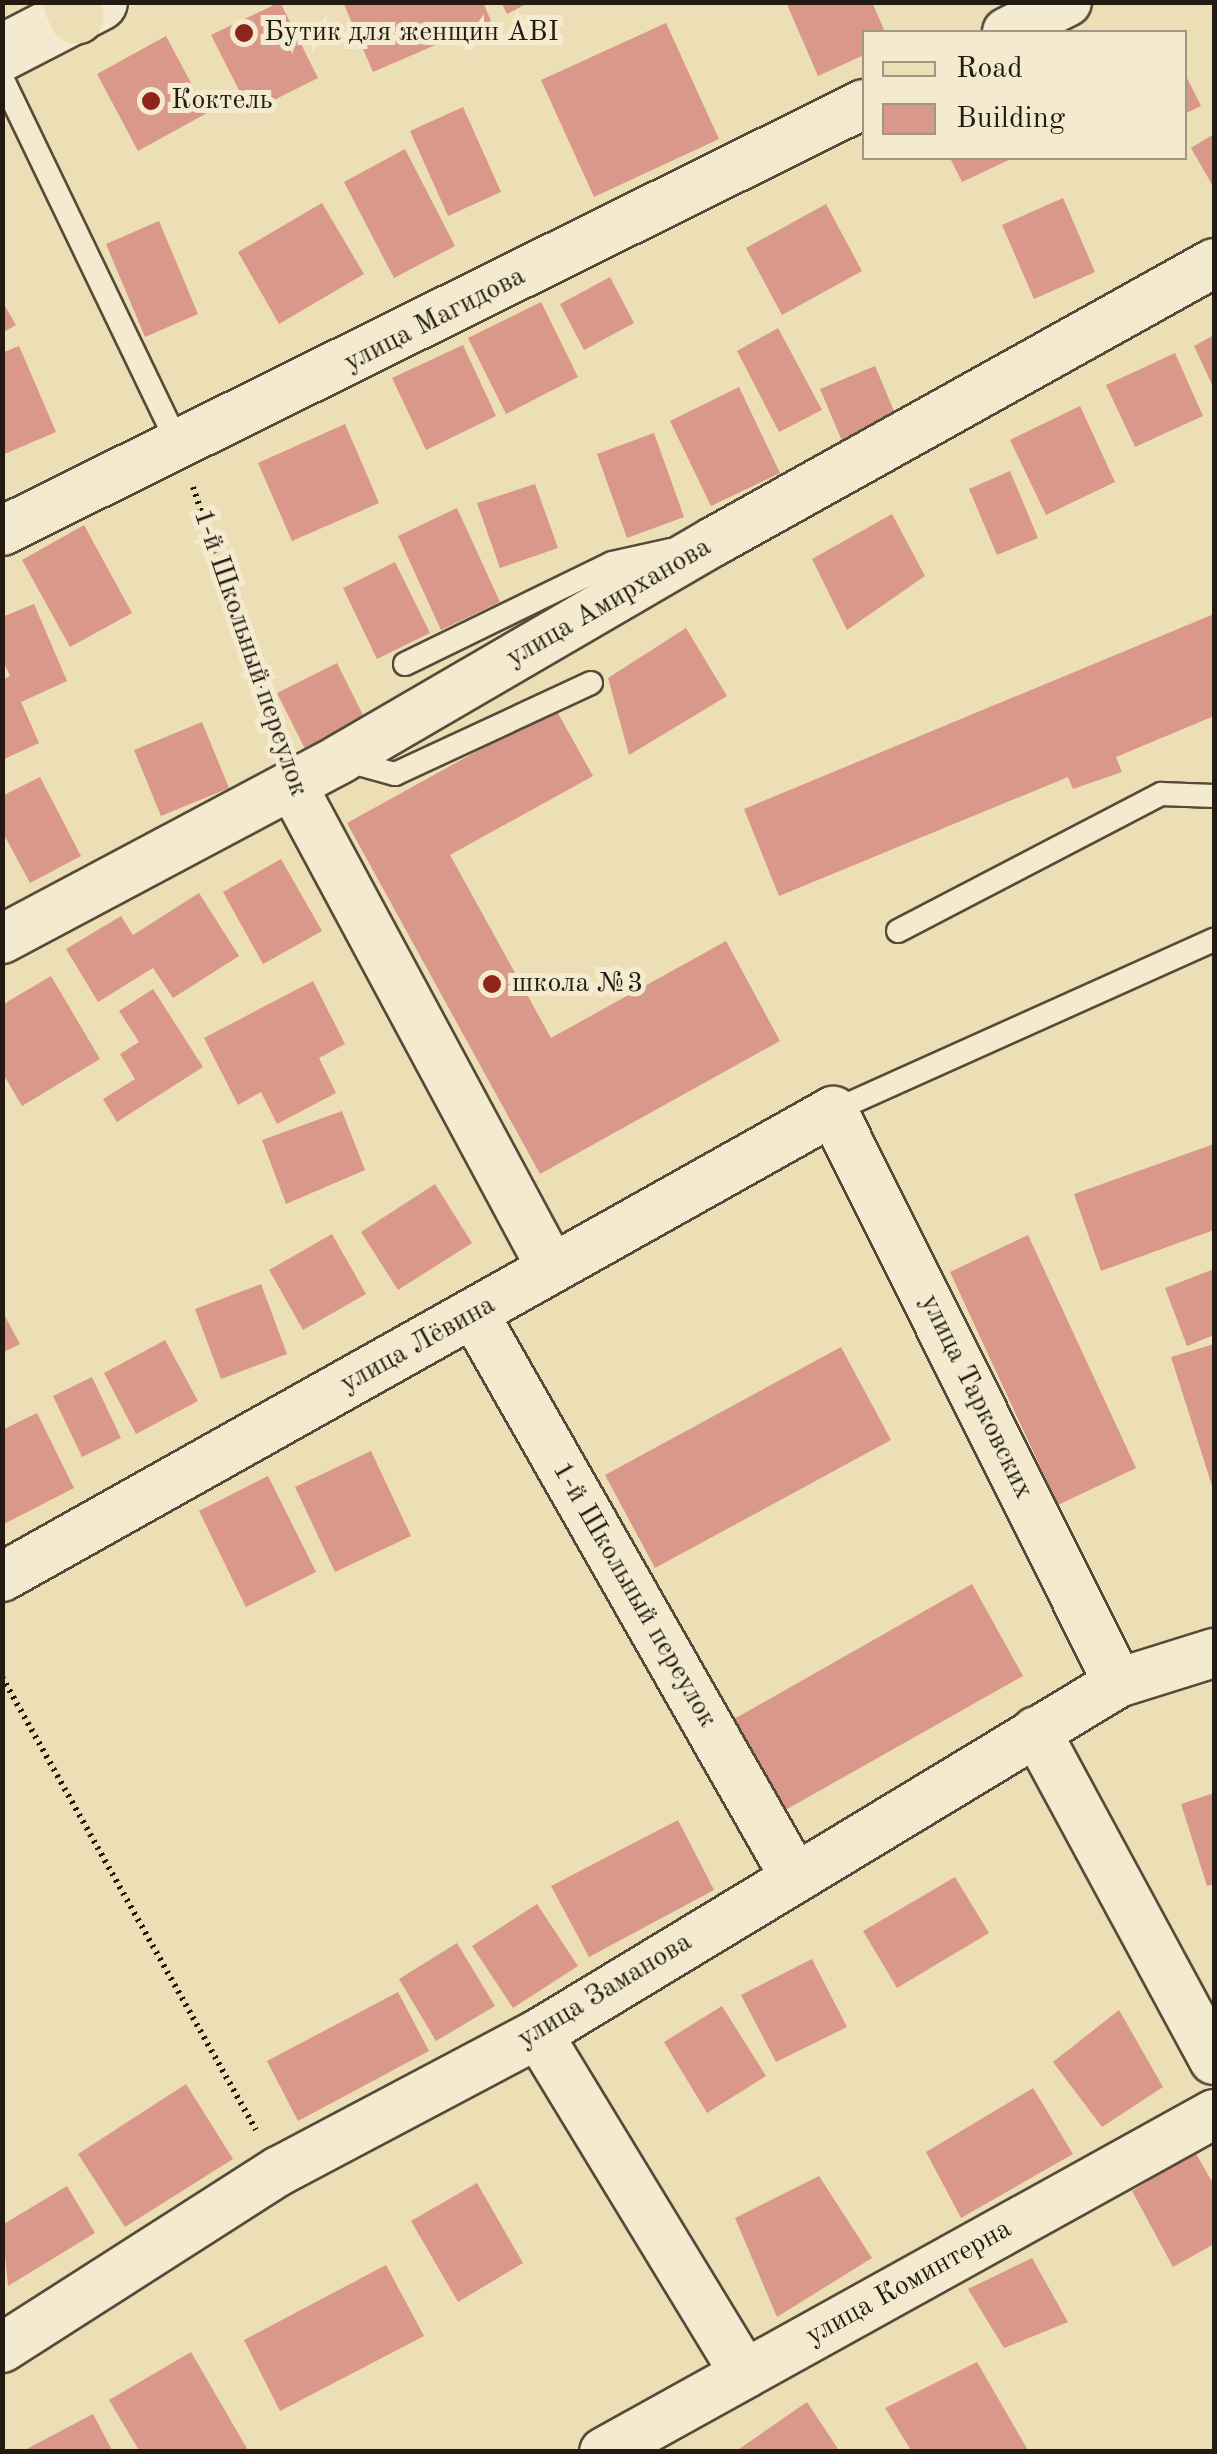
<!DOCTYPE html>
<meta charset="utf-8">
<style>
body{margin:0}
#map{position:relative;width:1217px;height:2454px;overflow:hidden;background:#eddfb5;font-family:"Old Standard TT",serif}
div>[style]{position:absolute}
.building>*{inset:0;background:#d99889}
.path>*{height:6px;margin-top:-3px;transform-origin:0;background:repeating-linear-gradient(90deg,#231a11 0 2.5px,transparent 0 7.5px)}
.roads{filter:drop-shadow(2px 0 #564b3a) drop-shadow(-2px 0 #564b3a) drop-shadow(0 2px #564b3a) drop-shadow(0 -2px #564b3a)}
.service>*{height:22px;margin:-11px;padding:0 11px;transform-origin:11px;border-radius:11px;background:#f3eacf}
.minor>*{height:48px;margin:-24px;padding:0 24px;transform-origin:24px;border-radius:24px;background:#f3eacf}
.secondary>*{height:55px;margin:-27.5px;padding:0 27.5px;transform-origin:27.5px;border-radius:27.5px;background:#f3eacf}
.primary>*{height:55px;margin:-27.5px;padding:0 27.5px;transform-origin:27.5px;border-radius:27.5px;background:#eddfb5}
.dots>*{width:28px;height:28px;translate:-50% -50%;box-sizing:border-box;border:5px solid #f3eacf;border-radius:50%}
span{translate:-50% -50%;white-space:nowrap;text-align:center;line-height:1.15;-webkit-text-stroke:10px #f3eacf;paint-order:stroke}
.poi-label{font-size:28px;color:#231a11}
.left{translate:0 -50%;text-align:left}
.street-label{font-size:28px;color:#231a11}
.frame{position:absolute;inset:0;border:5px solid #231a11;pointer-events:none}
.legend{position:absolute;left:862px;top:30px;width:325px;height:130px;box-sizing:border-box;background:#f3eacf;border:2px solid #a09783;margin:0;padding:12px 18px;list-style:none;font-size:30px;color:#231a11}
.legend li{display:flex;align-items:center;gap:20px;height:50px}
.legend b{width:50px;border:2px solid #a09783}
</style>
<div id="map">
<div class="building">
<div style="clip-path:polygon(280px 2px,318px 78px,250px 112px,211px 35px)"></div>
<div style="clip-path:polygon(343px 2px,483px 2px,491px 21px,373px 72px)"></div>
<div style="clip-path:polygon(501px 2px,530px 2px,507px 14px)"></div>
<div style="clip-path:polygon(786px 2px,872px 2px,885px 32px,864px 32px,864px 55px,818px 76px)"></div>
<div style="clip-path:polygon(666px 23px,719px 139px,594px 197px,541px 80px)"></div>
<div style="clip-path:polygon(166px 36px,207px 113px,138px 151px,97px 74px)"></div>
<div style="clip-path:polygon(1184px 72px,1201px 106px,1184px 114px)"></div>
<div style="clip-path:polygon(463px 107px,501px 192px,448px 216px,410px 131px)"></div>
<div style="clip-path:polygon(1214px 134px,1214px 188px,1191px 148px)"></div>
<div style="clip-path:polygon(405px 149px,455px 246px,394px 278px,344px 182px)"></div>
<div style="clip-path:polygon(950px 158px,1013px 158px,962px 182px)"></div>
<div style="clip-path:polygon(1063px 198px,1095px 272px,1034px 299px,1002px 225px)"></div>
<div style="clip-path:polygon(322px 203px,364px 274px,279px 324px,238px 252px)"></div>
<div style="clip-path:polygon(826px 204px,862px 271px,782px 315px,746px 248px)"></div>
<div style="clip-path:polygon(159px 221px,198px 314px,145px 337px,106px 244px)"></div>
<div style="clip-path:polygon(610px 277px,634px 323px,584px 350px,560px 304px)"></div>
<div style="clip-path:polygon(2px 301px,16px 325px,2px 333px)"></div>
<div style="clip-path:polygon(541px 302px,578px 377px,506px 414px,468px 338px)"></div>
<div style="clip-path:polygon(778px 328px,822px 410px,779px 432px,737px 351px)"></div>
<div style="clip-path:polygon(1214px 335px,1214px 389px,1194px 346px)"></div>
<div style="clip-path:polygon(463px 345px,496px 416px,426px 450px,392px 378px)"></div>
<div style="clip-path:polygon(19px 346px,56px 432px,2px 455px,2px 353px)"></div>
<div style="clip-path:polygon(1175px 353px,1203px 416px,1135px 447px,1106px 385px)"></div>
<div style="clip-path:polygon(875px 366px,897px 418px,842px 441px,820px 389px)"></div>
<div style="clip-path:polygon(739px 387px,780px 473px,711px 506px,670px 421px)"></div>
<div style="clip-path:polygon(1080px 406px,1115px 482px,1046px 515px,1010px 440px)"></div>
<div style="clip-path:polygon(345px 424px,379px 503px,292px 541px,258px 463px)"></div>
<div style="clip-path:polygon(654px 433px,684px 517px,627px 538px,597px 454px)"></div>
<div style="clip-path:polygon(1010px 471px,1038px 538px,997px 555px,969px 489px)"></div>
<div style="clip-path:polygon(535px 484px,558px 548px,500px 568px,477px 503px)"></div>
<div style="clip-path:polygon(457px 508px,500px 602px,441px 630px,398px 536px)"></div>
<div style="clip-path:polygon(892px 514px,925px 576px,847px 630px,812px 559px)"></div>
<div style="clip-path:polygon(84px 525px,132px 613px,70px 647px,22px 560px)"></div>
<div style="clip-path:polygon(395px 562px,430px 633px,377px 659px,343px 588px)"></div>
<div style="clip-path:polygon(34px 604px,67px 681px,21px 702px,39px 743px,2px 760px,2px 680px,10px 676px,2px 659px,2px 617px)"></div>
<div style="clip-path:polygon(1214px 614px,1214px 716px,1116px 757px,1122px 772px,1073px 789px,1068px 777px,779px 896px,744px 809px)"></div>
<div style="clip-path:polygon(686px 628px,727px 696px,629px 755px,608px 678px)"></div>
<div style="clip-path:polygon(337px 663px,365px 719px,305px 749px,277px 693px)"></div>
<div style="clip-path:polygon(555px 708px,593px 776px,450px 855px,551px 1038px,726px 941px,780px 1041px,540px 1174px,347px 823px)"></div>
<div style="clip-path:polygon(202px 722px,229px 788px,161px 816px,134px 750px)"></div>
<div style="clip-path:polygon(40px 777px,81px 856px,30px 883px,2px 831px,2px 796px)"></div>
<div style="clip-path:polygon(281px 859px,322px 931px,263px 964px,223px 892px)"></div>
<div style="clip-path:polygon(199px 893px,239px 956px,173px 998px,153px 968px,98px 1002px,66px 949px,121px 916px,133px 935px)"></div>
<div style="clip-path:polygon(51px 976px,100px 1059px,22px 1106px,2px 1072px,2px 1005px)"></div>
<div style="clip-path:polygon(313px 981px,345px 1044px,319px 1058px,336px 1093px,277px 1124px,261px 1092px,238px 1105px,204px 1038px)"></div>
<div style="clip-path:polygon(153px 989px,203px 1067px,117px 1122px,103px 1099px,135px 1079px,120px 1054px,139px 1042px,119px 1011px)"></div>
<div style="clip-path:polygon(342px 1111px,365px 1170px,286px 1204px,262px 1140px)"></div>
<div style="clip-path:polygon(1214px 1144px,1214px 1230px,1101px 1271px,1074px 1194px)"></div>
<div style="clip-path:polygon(435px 1184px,472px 1243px,398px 1290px,361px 1232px)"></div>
<div style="clip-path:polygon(332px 1234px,366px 1294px,303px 1330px,269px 1270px)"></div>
<div style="clip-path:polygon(1028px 1235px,1136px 1468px,1058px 1505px,950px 1272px)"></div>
<div style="clip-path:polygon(1214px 1269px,1214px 1335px,1187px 1346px,1165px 1288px)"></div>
<div style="clip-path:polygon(261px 1284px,287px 1354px,221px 1379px,195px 1309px)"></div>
<div style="clip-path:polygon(2px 1311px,20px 1344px,2px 1353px)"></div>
<div style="clip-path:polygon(165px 1340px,198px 1401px,136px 1434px,104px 1373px)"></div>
<div style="clip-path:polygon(1214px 1344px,1214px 1492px,1171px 1357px)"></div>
<div style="clip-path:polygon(841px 1347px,891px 1440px,655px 1568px,605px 1475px)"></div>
<div style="clip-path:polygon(92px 1377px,121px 1438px,82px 1457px,53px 1396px)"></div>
<div style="clip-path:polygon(37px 1413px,74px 1488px,2px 1525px,2px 1430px)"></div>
<div style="clip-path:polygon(371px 1451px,411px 1536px,335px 1572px,295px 1487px)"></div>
<div style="clip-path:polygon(268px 1476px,316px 1572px,246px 1607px,199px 1511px)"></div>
<div style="clip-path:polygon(972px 1584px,1023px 1676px,780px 1813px,729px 1722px)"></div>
<div style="clip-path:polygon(1214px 1793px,1214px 1884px,1207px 1886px,1181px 1804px)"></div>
<div style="clip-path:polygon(678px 1820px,714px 1890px,589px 1957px,551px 1886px)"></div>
<div style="clip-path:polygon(955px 1877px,989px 1933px,897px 1988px,863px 1931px)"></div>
<div style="clip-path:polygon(537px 1904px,578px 1966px,513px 2008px,472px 1946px)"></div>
<div style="clip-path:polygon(457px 1943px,495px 2006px,436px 2041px,399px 1979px)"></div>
<div style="clip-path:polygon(812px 1959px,847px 2027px,776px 2062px,741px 1995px)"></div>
<div style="clip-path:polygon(398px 1992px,429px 2051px,298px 2121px,267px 2061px)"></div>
<div style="clip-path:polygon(722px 2006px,766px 2076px,707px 2113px,664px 2042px)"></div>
<div style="clip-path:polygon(1119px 2010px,1163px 2087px,1102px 2127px,1053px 2062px)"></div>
<div style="clip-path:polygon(186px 2084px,233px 2159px,125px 2227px,78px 2154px)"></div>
<div style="clip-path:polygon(1033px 2088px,1073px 2154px,961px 2218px,926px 2152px)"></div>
<div style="clip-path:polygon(1195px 2152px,1214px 2185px,1214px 2244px,1173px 2267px,1132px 2191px)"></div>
<div style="clip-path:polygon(819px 2176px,872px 2258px,777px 2317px,735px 2218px)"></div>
<div style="clip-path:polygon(477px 2183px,523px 2263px,458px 2302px,411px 2221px)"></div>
<div style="clip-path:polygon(67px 2186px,95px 2233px,8px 2286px,2px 2225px)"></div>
<div style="clip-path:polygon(1032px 2258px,1068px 2322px,1004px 2348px,968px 2289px)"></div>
<div style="clip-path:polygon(386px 2265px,424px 2336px,280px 2411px,244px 2340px)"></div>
<div style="clip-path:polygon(191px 2352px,249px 2452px,140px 2452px,109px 2400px)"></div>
<div style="clip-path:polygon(977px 2362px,1029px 2452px,912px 2452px,885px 2408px)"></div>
<div style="clip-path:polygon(807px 2402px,840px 2452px,741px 2452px,739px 2449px)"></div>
<div style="clip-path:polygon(93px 2414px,113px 2452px,21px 2452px)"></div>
</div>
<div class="path">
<div style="left:193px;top:487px;width:268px;rotate:71.7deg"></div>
<div style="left:2px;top:1677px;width:519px;rotate:60.72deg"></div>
</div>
<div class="roads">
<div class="service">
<div style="left:2px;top:78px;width:411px;rotate:64.3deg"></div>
<div style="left:405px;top:664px;width:230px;rotate:-26deg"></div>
<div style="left:612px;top:563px;width:60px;rotate:-12.4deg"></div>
<div style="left:344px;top:760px;width:53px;rotate:15.4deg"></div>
<div style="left:395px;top:774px;width:216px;rotate:-24.9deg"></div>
<div style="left:898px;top:931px;width:297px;rotate:-27.5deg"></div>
<div style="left:1161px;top:794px;width:53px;rotate:2.2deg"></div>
<div style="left:833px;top:1111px;width:418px;rotate:-24.2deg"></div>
</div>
<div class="minor">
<div style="left:1007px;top:32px;width:67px;rotate:-26.6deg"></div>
<div style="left:2px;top:531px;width:962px;rotate:-26.35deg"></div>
<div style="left:292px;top:785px;width:549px;rotate:61.76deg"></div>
<div style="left:2px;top:939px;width:383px;rotate:-28deg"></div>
<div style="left:340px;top:759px;width:432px;rotate:-30.2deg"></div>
<div style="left:713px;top:542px;width:573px;rotate:-29.11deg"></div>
<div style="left:474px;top:1314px;width:647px;rotate:60.34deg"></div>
<div style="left:2px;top:1577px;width:953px;rotate:-29.28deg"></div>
<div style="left:833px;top:1111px;width:639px;rotate:63.52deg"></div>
<div style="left:1036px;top:1731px;width:374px;rotate:61.6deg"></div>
<div style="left:538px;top:2034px;width:398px;rotate:58.7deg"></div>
<div style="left:2px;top:2348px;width:329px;rotate:-32.6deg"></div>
<div style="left:279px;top:2171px;width:293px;rotate:-27.9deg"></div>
<div style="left:538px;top:2034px;width:678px;rotate:-31.18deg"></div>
<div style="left:1118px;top:1683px;width:101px;rotate:-17.4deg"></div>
<div style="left:604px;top:2452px;width:697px;rotate:-28.99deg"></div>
</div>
<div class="secondary">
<div style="left:2px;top:52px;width:109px;rotate:-27.3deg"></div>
</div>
<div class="primary">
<div style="left:70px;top:2px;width:15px;rotate:67deg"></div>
</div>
</div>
<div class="dots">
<div style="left:244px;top:33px;background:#8f2418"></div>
<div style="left:151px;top:101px;background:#8f2418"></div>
<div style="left:492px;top:984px;background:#8f2418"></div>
</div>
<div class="poi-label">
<span class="left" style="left:264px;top:33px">Бутик для женщин ABI</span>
<span class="left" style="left:171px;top:101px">Коктель</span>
<span class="left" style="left:512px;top:984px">школа №3</span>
</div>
<div class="street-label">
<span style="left:435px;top:320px;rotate:-27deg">улица Магидова</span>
<span style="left:609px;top:603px;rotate:-30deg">улица Амирханова</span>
<span style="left:250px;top:653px;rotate:71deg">1-й Школьный переулок</span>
<span style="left:418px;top:1345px;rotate:-29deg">улица Лёвина</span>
<span style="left:976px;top:1397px;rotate:64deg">улица Тарковских</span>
<span style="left:634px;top:1595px;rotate:60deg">1-й Школьный переулок</span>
<span style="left:605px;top:1991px;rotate:-31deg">улица Заманова</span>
<span style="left:909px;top:2283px;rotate:-29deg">улица Коминтерна</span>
</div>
<div class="frame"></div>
<ul class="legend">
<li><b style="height:12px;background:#eddfb5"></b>Road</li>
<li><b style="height:28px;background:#d99889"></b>Building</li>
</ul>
</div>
